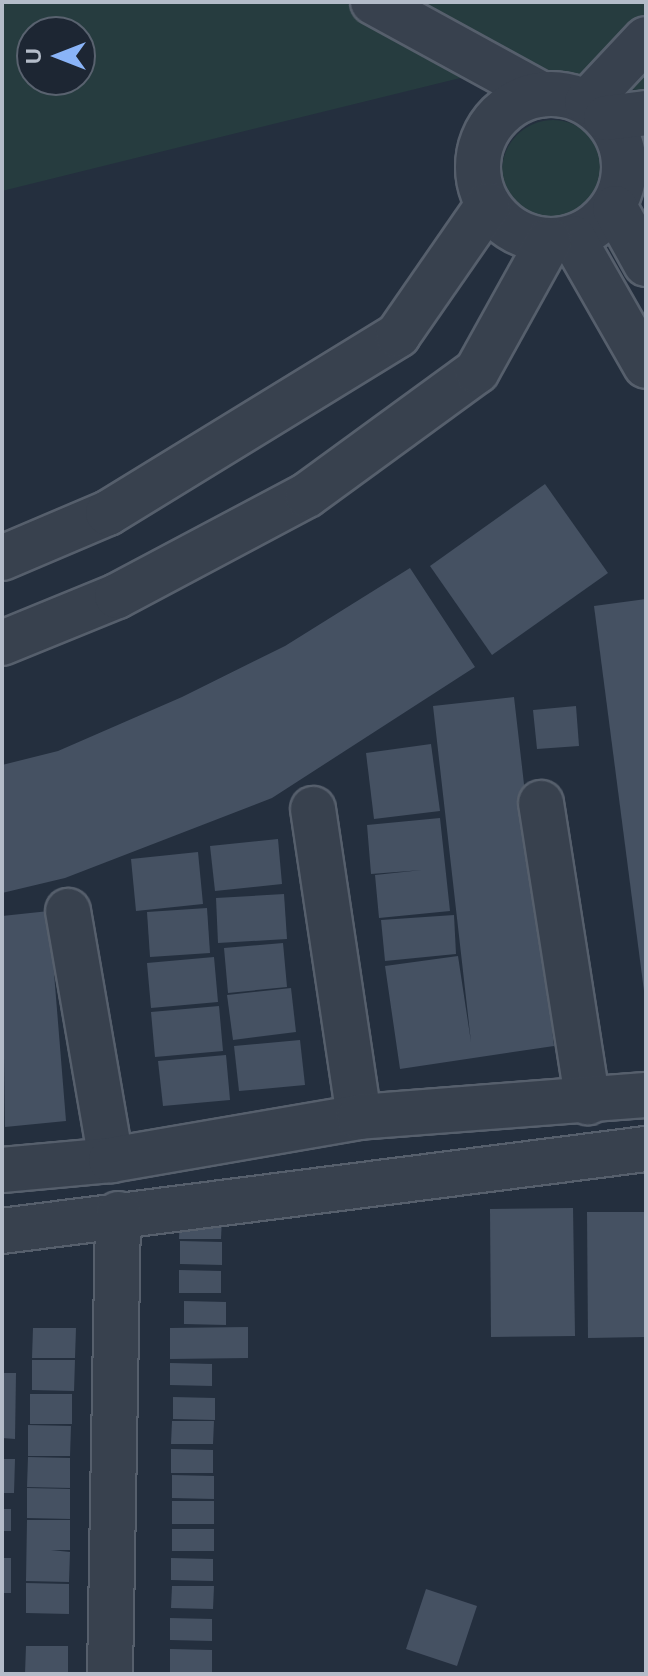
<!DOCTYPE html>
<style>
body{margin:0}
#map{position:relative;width:648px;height:1676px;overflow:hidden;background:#242f3e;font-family:Arial,sans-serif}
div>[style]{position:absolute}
.green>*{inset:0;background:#263c3f}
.round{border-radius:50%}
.building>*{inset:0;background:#455162}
.roads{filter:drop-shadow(2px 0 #565f6c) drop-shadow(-2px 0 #565f6c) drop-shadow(0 2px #565f6c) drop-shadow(0 -2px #565f6c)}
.street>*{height:44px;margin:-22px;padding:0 22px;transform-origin:22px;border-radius:22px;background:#38414e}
.street>.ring{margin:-22px;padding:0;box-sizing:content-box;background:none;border:44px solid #38414e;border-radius:50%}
span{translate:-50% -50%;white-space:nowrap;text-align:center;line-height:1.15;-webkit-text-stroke:8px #1d2633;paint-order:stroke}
.frame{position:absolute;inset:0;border:4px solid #b4bcc9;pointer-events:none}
.north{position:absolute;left:16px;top:16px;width:80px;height:80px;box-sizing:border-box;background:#1d2633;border:2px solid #59626f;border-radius:50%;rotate:270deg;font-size:22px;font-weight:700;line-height:32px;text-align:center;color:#b4bcc9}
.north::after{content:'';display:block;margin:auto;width:28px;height:36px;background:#8ab4f8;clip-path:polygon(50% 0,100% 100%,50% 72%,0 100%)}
</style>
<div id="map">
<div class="green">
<div style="clip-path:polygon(evenodd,2px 2px,646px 2px,646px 92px,513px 65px,2px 191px,2px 2px,32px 32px,80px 32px,80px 80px,32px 80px,32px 32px)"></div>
<div class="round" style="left:502px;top:120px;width:102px;height:102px"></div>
</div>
<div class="building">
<div style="clip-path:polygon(545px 484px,608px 573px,492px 655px,430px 566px)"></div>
<div style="clip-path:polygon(410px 568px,475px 667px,272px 798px,65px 878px,2px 893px,2px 765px,58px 751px,182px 697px,285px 646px)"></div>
<div style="clip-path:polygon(646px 599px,646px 991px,644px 991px,594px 606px)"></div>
<div style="clip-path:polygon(514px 697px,554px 1046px,400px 1069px,385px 966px,458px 956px,471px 1042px,433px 706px)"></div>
<div style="clip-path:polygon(576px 706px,579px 746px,537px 749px,533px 710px)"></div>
<div style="clip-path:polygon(431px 744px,440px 811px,374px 819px,366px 753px)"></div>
<div style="clip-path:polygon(440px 818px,450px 911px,379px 918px,375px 875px,422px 870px,371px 874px,367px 825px)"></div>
<div style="clip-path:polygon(278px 839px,282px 884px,215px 891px,210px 846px)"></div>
<div style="clip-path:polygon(198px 852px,203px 904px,136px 911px,131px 859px)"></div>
<div style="clip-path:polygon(284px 894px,287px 939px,218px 943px,216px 898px)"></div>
<div style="clip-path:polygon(207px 908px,210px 953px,150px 957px,147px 912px)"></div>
<div style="clip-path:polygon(49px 911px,66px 1121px,5px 1127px,2px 916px)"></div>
<div style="clip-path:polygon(454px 915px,456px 954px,385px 961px,381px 920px)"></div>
<div style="clip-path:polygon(283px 943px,287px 987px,228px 993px,224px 948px)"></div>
<div style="clip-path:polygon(214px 957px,218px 1002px,151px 1008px,147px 963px)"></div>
<div style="clip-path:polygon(291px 988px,296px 1032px,233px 1040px,227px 995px)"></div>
<div style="clip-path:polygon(219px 1006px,223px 1051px,155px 1057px,151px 1012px)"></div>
<div style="clip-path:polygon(300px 1040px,305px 1085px,239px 1091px,234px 1046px)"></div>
<div style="clip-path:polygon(226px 1055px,230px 1100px,163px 1106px,158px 1061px)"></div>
<div style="clip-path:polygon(573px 1208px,575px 1336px,491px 1337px,490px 1209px)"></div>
<div style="clip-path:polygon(587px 1212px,646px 1212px,646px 1337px,588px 1338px)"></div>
<div style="clip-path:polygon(180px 1216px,222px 1217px,221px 1239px,179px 1239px)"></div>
<div style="clip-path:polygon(180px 1241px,222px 1242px,222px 1265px,180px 1264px)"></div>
<div style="clip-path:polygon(179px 1270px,221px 1271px,221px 1293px,179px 1293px)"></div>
<div style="clip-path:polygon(184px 1301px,226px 1302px,226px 1325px,184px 1324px)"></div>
<div style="clip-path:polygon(248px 1327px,248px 1358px,170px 1359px,170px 1328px)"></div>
<div style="clip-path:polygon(33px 1328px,76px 1328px,75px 1358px,32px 1358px)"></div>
<div style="clip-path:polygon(32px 1360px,75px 1360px,74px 1391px,32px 1390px)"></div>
<div style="clip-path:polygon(170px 1363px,212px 1364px,212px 1386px,170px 1385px)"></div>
<div style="clip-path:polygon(2px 1373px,16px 1373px,15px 1439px,2px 1438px)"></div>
<div style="clip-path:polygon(30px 1394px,72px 1394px,72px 1424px,30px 1424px)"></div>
<div style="clip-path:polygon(173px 1397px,215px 1398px,215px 1420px,173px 1419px)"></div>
<div style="clip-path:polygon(172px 1421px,214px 1421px,213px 1444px,171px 1444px)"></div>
<div style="clip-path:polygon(28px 1425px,71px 1426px,70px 1456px,28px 1456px)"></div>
<div style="clip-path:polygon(171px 1449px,213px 1450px,213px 1473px,171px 1473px)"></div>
<div style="clip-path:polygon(28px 1457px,70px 1458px,70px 1488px,27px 1487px)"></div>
<div style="clip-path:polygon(2px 1459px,15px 1459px,14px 1493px,2px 1493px)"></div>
<div style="clip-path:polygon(172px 1475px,214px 1476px,214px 1499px,172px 1498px)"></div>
<div style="clip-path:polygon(27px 1488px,70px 1489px,70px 1519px,27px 1518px)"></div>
<div style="clip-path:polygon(172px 1501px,214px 1501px,214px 1524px,172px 1524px)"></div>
<div style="clip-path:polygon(2px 1509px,11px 1509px,11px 1531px,2px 1531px)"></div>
<div style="clip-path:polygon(27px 1520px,70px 1520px,70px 1550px,51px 1550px,70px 1552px,69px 1582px,26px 1581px)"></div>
<div style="clip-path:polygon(172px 1529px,214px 1529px,214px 1551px,172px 1551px)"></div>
<div style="clip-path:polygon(2px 1558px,11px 1558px,11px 1593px,2px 1593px)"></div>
<div style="clip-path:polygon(171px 1558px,213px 1559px,213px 1581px,171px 1580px)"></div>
<div style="clip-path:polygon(26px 1583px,69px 1584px,69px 1614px,26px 1613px)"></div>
<div style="clip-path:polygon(172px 1586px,214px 1586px,213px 1609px,171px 1608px)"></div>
<div style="clip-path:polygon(426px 1589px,477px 1606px,457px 1666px,406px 1649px)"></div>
<div style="clip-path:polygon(170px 1618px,212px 1619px,212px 1641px,170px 1640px)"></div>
<div style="clip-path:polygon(26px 1646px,68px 1646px,68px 1674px,25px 1674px)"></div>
<div style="clip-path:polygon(170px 1649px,212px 1650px,212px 1672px,170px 1672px)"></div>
</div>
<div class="roads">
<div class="street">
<div style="left:373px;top:2px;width:192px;rotate:28.7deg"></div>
<div class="ring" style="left:478px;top:94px;width:102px;height:102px"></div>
<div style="left:587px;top:102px;width:86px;rotate:-46.9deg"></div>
<div style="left:606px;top:118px;width:40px;rotate:-7.1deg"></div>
<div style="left:615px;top:208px;width:64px;rotate:61deg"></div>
<div style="left:573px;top:238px;width:147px;rotate:60.3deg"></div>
<div style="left:2px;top:558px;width:115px;rotate:-23deg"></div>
<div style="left:108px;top:513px;width:340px;rotate:-31.5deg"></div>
<div style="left:398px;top:335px;width:158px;rotate:-55.3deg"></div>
<div style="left:2px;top:643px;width:124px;rotate:-22.2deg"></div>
<div style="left:117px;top:596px;width:215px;rotate:-28deg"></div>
<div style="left:307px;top:495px;width:210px;rotate:-36.1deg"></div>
<div style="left:477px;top:371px;width:149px;rotate:-61deg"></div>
<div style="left:541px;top:803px;width:303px;rotate:81.1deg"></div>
<div style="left:313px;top:809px;width:311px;rotate:81.5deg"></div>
<div style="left:68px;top:911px;width:253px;rotate:80.2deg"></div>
<div style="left:2px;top:1170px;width:109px;rotate:-5.2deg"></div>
<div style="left:111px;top:1160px;width:252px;rotate:-9.8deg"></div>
<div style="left:359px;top:1117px;width:288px;rotate:-4.4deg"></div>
<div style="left:2px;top:1231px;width:649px;rotate:-7.26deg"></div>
<div style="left:110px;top:1674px;width:460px;rotate:-89deg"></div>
</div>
</div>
<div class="frame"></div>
<div class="north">U</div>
</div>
